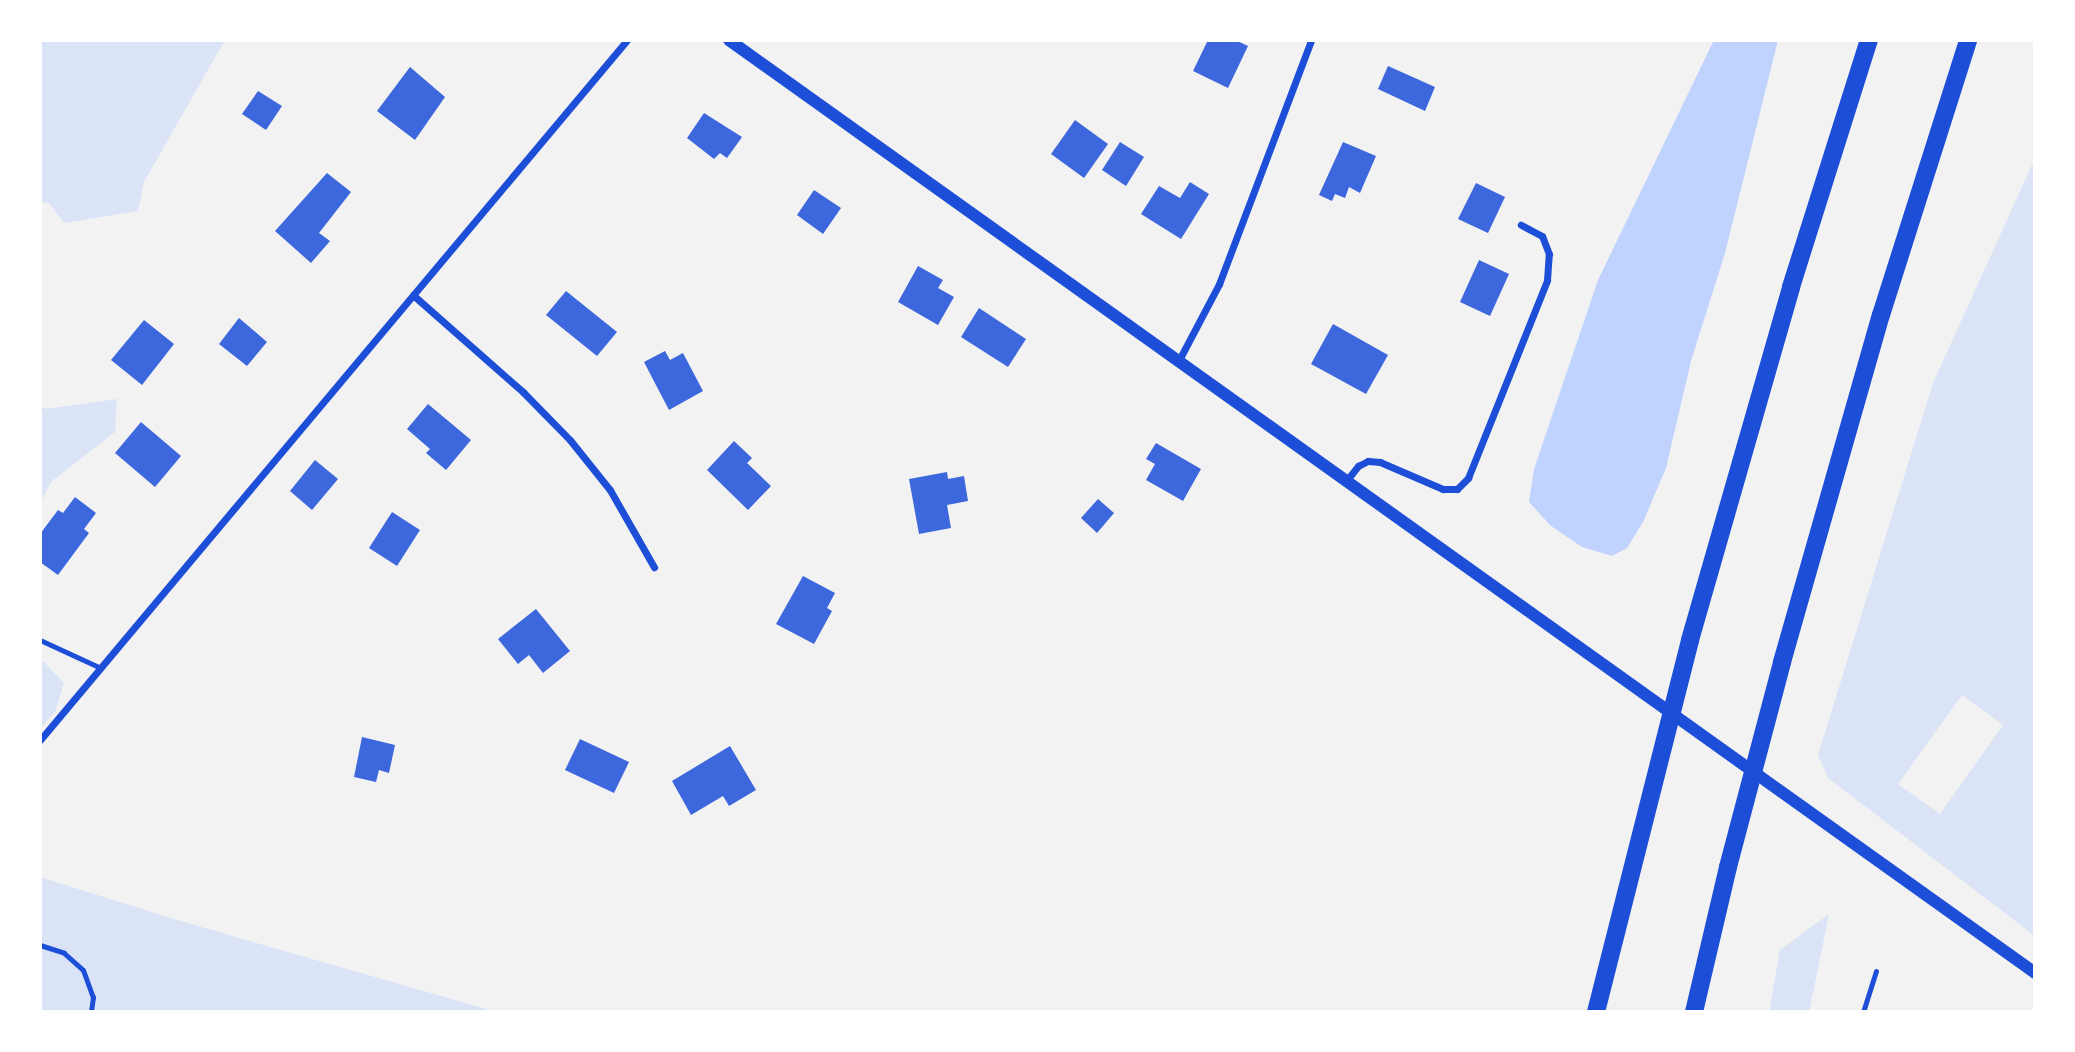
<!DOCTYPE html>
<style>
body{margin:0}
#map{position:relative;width:2075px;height:1052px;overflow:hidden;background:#f2f2f2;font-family:"Roboto Serif",serif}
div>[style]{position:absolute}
.green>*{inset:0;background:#dbe4f7}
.water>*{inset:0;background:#bfd3fe}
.building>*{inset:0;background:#3d67dc}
.service>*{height:5px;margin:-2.5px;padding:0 2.5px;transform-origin:2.5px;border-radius:2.5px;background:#1d4ed8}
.minor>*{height:7px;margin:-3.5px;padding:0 3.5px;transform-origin:3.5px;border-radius:3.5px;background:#1d4ed8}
.tertiary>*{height:12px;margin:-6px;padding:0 6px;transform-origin:6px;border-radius:6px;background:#1d4ed8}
.motorway>*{height:18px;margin:-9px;padding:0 9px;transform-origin:9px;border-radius:9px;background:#1d4ed8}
span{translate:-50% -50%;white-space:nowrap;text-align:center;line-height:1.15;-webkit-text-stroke:7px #fff;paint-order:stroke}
.frame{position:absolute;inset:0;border:42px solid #fff;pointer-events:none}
</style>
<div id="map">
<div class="green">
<div style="clip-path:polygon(40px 40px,225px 40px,144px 182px,138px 211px,64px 223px,49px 203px,40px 202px)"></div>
<div style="clip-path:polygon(evenodd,2035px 158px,2035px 936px,1828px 778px,1818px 755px,1933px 383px,2035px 158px,1962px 695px,2003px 725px,1940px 814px,1898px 784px,1962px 695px)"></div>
<div style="clip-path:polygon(117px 399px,115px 432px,52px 481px,40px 503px,40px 405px,46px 409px)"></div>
<div style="clip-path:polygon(40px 658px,64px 683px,55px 712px,40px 729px)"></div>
<div style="clip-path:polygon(40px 877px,177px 920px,497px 1012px,40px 1012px)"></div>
<div style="clip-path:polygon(1829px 914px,1809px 1012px,1769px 1012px,1780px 950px)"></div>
</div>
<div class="water">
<div style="clip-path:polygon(1714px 40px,1778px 40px,1725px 253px,1691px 361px,1666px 468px,1643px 522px,1627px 548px,1612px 556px,1582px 547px,1551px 526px,1529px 502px,1534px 469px,1598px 280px)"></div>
</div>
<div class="building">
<div style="clip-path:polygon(1208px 40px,1235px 40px,1248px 46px,1228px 88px,1193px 71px)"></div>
<div style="clip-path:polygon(1388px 66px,1435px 87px,1425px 111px,1378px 89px)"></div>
<div style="clip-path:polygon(410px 67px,445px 97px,415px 140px,377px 111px)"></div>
<div style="clip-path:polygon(258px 91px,282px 106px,266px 130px,242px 114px)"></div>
<div style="clip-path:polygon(704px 113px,742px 137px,727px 158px,720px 153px,714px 159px,687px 138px)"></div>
<div style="clip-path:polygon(1075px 120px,1108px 144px,1084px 178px,1051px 154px)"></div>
<div style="clip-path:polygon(1120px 142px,1144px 157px,1126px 186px,1102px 170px)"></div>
<div style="clip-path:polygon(1343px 142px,1376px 156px,1360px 193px,1349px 187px,1345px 198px,1335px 194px,1332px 201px,1319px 195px)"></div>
<div style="clip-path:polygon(327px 173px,351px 192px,319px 233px,330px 241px,311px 263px,275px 231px)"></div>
<div style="clip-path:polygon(1190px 182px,1209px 194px,1181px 239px,1141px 214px,1159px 186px,1180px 198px)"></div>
<div style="clip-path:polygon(1476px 183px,1505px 197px,1488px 233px,1458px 219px)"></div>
<div style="clip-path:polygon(814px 190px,841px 208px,823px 234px,797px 215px)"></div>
<div style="clip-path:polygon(1479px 260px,1509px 274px,1490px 316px,1460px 302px)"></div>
<div style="clip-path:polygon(918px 266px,943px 280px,938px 288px,954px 297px,938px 325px,898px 302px)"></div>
<div style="clip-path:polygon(566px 291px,617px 332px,597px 356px,546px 315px)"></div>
<div style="clip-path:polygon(979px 308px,1026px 339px,1008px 367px,961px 337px)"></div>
<div style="clip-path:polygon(239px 318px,267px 342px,247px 366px,219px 344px)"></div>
<div style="clip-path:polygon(144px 320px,174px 344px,142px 385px,111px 360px)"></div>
<div style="clip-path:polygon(1333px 324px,1388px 355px,1366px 394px,1311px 364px)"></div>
<div style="clip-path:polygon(665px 351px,670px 360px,683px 353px,703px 391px,669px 410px,644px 362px)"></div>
<div style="clip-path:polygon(428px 404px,471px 440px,446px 470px,426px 453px,430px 449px,407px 429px)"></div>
<div style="clip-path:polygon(141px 422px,181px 456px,155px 487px,115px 453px)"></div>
<div style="clip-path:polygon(734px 441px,752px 458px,747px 463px,771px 486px,748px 510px,707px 470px)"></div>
<div style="clip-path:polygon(1156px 443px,1201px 469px,1183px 501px,1146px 480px,1155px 464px,1146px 459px)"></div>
<div style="clip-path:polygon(315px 460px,338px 479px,312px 510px,290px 491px)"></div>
<div style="clip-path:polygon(947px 472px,948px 479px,964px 476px,968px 501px,947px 505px,951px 528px,919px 534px,909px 479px)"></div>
<div style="clip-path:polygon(75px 497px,96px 513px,84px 529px,89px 533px,58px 575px,40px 562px,40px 534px,58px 510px,63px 513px)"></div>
<div style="clip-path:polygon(1098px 499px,1114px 513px,1097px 533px,1081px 518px)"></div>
<div style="clip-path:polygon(392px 512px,420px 530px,397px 566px,369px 548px)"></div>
<div style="clip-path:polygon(803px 576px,835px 593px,827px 608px,832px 611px,814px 644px,776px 624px)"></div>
<div style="clip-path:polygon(536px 609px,570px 651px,543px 673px,529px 655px,518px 664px,498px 639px)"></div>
<div style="clip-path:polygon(362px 737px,395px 745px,389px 773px,379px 770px,376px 782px,354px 777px)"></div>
<div style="clip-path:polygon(580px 739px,629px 762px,614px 793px,565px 770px)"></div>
<div style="clip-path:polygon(730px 746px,756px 790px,729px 806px,723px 796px,691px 815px,672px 781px)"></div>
</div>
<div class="service">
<div style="left:40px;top:640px;width:67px;rotate:24.7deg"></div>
<div style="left:40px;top:945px;width:25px;rotate:18deg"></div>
<div style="left:64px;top:953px;width:25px;rotate:42deg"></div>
<div style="left:83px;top:970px;width:29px;rotate:70deg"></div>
<div style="left:93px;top:997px;width:15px;rotate:98deg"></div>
<div style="left:1863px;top:1012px;width:43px;rotate:-72.4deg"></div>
</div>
<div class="minor">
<div style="left:413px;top:295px;width:147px;rotate:41.4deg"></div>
<div style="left:523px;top:392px;width:67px;rotate:45.6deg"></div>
<div style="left:570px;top:440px;width:64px;rotate:51.3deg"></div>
<div style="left:610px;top:490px;width:89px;rotate:60.3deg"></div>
<div style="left:1179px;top:360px;width:86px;rotate:-62.2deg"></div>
<div style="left:1219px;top:284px;width:261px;rotate:-69.3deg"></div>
<div style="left:1347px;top:480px;width:18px;rotate:-52deg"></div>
<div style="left:1358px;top:466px;width:11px;rotate:-27deg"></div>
<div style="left:1368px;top:461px;width:12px;rotate:5deg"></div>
<div style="left:1380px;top:462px;width:69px;rotate:23.2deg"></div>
<div style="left:1443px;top:489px;width:14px"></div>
<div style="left:1457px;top:489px;width:16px;rotate:-45deg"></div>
<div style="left:1468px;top:478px;width:213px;rotate:-68.2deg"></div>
<div style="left:1547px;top:280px;width:26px;rotate:-86deg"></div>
<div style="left:1549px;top:254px;width:19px;rotate:-111deg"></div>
<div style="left:1542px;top:236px;width:24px;rotate:-152deg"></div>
<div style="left:40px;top:740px;width:914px;rotate:-50.02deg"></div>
</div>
<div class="tertiary">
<div style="left:729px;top:40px;width:1605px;rotate:35.54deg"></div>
</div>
<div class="motorway">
<div style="left:1596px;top:1012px;width:384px;rotate:-75.8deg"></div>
<div style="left:1690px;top:640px;width:367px;rotate:-74deg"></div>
<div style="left:1791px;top:287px;width:259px;rotate:-72.5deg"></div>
<div style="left:1694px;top:1012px;width:149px;rotate:-76.8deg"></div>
<div style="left:1728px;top:867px;width:212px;rotate:-75.2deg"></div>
<div style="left:1782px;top:662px;width:361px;rotate:-74.1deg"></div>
<div style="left:1881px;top:315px;width:288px;rotate:-72.4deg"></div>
</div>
<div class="frame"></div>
</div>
